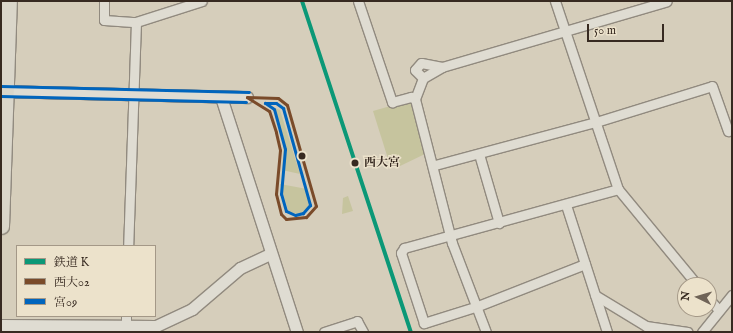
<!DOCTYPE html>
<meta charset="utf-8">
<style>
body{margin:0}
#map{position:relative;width:733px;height:333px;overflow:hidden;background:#d6cebb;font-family:"IM FELL English","Noto Serif JP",serif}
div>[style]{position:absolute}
.green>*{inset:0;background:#c6c49e}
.roads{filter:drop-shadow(1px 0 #918a7f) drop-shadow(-1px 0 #918a7f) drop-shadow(0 1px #918a7f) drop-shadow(0 -1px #918a7f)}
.minor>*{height:9px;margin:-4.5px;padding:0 4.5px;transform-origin:4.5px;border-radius:4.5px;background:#dfdcd2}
.tertiary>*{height:11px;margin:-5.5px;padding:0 5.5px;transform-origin:5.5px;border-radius:5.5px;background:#dfdcd2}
.trunk>*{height:15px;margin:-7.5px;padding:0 7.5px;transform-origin:7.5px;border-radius:7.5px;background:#dad6ca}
.bus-1>*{height:3px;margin:-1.5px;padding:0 1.5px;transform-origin:1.5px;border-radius:1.5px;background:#7a4b2a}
.bus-2>*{height:3px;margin:-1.5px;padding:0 1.5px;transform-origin:1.5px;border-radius:1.5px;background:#0065bd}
.rail-1>*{height:4px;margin:-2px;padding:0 2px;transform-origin:2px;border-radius:2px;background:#0b9877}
.dots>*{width:11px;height:11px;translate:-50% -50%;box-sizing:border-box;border:2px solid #ece2cb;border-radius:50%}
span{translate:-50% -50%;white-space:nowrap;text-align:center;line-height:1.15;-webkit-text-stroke:3px #ece2cb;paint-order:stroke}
.stop-label{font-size:12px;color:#372a21;font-weight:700}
.left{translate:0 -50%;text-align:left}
.frame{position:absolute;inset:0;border:2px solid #372a21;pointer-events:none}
.legend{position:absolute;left:16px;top:245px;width:140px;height:72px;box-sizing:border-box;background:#ece2cb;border:1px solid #a49887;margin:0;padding:5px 7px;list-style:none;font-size:12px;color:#372a21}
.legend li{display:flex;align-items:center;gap:8px;height:20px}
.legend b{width:20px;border:1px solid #a49887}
.north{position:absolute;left:677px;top:277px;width:40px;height:40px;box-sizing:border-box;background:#ece2cb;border:1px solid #a49887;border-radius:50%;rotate:275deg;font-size:11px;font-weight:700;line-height:16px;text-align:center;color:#372a21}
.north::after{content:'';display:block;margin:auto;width:14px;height:18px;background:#6f6357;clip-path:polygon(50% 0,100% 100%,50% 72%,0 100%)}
.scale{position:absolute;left:587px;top:24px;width:77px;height:18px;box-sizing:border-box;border:2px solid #372a21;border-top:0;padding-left:5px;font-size:12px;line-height:14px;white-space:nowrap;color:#372a21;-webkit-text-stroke:3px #ece2cb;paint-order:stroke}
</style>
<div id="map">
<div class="green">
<div style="clip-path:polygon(408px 101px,413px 105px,427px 153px,398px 167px,389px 162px,373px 111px)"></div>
<div style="clip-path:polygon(275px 108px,280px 110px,300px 174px,282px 170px,284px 142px)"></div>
<div style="clip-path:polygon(280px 184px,307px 189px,309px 208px,299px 214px,289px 213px)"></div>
<div style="clip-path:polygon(348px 196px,353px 211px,342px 214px,343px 198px)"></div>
</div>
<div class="roads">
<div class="minor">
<div style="left:104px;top:1px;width:19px;rotate:90deg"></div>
<div style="left:104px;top:20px;width:32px;rotate:4deg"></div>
<div style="left:136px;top:22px;width:224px;rotate:92deg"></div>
<div style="left:358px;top:1px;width:107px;rotate:71.4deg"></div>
<div style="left:392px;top:102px;width:20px;rotate:-15deg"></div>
<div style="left:411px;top:97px;width:4px;rotate:27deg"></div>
<div style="left:415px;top:99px;width:149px;rotate:75.6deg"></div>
<div style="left:452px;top:243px;width:95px;rotate:69.1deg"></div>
<div style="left:555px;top:1px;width:198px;rotate:71.5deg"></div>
<div style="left:618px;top:189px;width:124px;rotate:50.5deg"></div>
<div style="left:136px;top:22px;width:69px;rotate:-17.7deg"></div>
<div style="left:442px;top:67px;width:21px;rotate:-169deg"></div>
<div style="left:421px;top:63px;width:9px;rotate:131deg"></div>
<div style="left:415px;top:70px;width:11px;rotate:45deg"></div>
<div style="left:423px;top:78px;width:22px;rotate:-30deg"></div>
<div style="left:442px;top:67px;width:234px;rotate:-16.3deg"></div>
<div style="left:415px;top:99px;width:22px;rotate:-69deg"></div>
<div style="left:479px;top:154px;width:72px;rotate:73.8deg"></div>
<div style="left:435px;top:165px;width:167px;rotate:-15deg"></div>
<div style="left:596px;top:122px;width:121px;rotate:-17.2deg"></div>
<div style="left:712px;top:86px;width:48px;rotate:70.4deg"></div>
<div style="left:566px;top:205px;width:133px;rotate:72.1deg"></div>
<div style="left:585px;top:264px;width:115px;rotate:158.6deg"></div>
<div style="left:478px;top:306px;width:57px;rotate:162.5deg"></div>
<div style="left:424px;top:323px;width:74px;rotate:-108.2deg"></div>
<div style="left:401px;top:253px;width:6px;rotate:-59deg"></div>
<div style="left:404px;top:248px;width:222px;rotate:-15.4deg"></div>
<div style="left:595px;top:295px;width:60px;rotate:31.3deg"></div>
<div style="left:646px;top:326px;width:42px;rotate:8.1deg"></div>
<div style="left:709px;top:299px;width:13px;rotate:48deg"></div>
<div style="left:126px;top:327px;width:11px;rotate:-90deg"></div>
<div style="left:324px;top:332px;width:35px;rotate:-18deg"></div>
<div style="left:357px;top:321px;width:13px;rotate:61deg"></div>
<div style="left:702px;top:332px;width:48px;rotate:-51deg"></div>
</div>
<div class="tertiary">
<div style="left:1px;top:91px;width:246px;rotate:1.4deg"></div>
<div style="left:221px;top:97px;width:247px;rotate:72.1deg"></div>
<div style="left:1px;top:325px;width:155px;rotate:0.4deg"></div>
<div style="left:156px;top:326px;width:40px;rotate:-25deg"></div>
<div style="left:192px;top:309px;width:63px;rotate:-40.5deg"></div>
<div style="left:240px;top:268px;width:33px;rotate:-25deg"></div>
</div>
<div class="trunk">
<div style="left:1px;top:226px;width:225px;rotate:-88deg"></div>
</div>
</div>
<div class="bus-1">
<div style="left:247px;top:97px;width:31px;rotate:2deg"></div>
<div style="left:278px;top:98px;width:11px;rotate:38deg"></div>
<div style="left:287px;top:105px;width:105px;rotate:74deg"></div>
<div style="left:316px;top:206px;width:15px;rotate:132deg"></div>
<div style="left:306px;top:217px;width:20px;rotate:174deg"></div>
<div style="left:286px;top:219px;width:7px;rotate:-135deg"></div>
<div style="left:281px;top:214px;width:21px;rotate:-104deg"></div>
<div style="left:276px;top:194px;width:44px;rotate:-84.8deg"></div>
<div style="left:280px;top:150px;width:18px;rotate:-103deg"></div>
<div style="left:276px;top:132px;width:22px;rotate:-108deg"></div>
<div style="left:269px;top:111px;width:26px;rotate:-148deg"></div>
</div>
<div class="bus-2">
<div style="left:1px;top:86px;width:248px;rotate:1.4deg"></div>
<div style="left:1px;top:96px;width:245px;rotate:1.4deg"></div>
<div style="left:265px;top:103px;width:11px"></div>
<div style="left:276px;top:103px;width:9px;rotate:36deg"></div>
<div style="left:283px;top:108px;width:101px;rotate:74.4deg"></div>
<div style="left:310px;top:205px;width:11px;rotate:131deg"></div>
<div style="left:303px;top:213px;width:8px;rotate:166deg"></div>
<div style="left:295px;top:215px;width:10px;rotate:-156deg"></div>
<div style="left:286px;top:211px;width:18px;rotate:-106deg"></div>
<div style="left:281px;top:194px;width:45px;rotate:-84.9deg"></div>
<div style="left:285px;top:149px;width:41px;rotate:-105.4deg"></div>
<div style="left:274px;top:109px;width:11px;rotate:-146deg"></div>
</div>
<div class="rail-1">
<div style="left:302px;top:1px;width:348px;rotate:71.8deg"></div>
</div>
<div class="dots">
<div style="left:302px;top:156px;background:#372a21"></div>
<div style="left:355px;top:163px;background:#372a21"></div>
</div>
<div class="stop-label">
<span class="left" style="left:364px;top:163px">西大宮</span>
</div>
<div class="frame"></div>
<ul class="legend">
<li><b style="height:5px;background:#0b9877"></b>鉄道 K</li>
<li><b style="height:5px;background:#7a4b2a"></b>西大02</li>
<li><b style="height:5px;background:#0065bd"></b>宮09</li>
</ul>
<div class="north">N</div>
<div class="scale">50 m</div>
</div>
